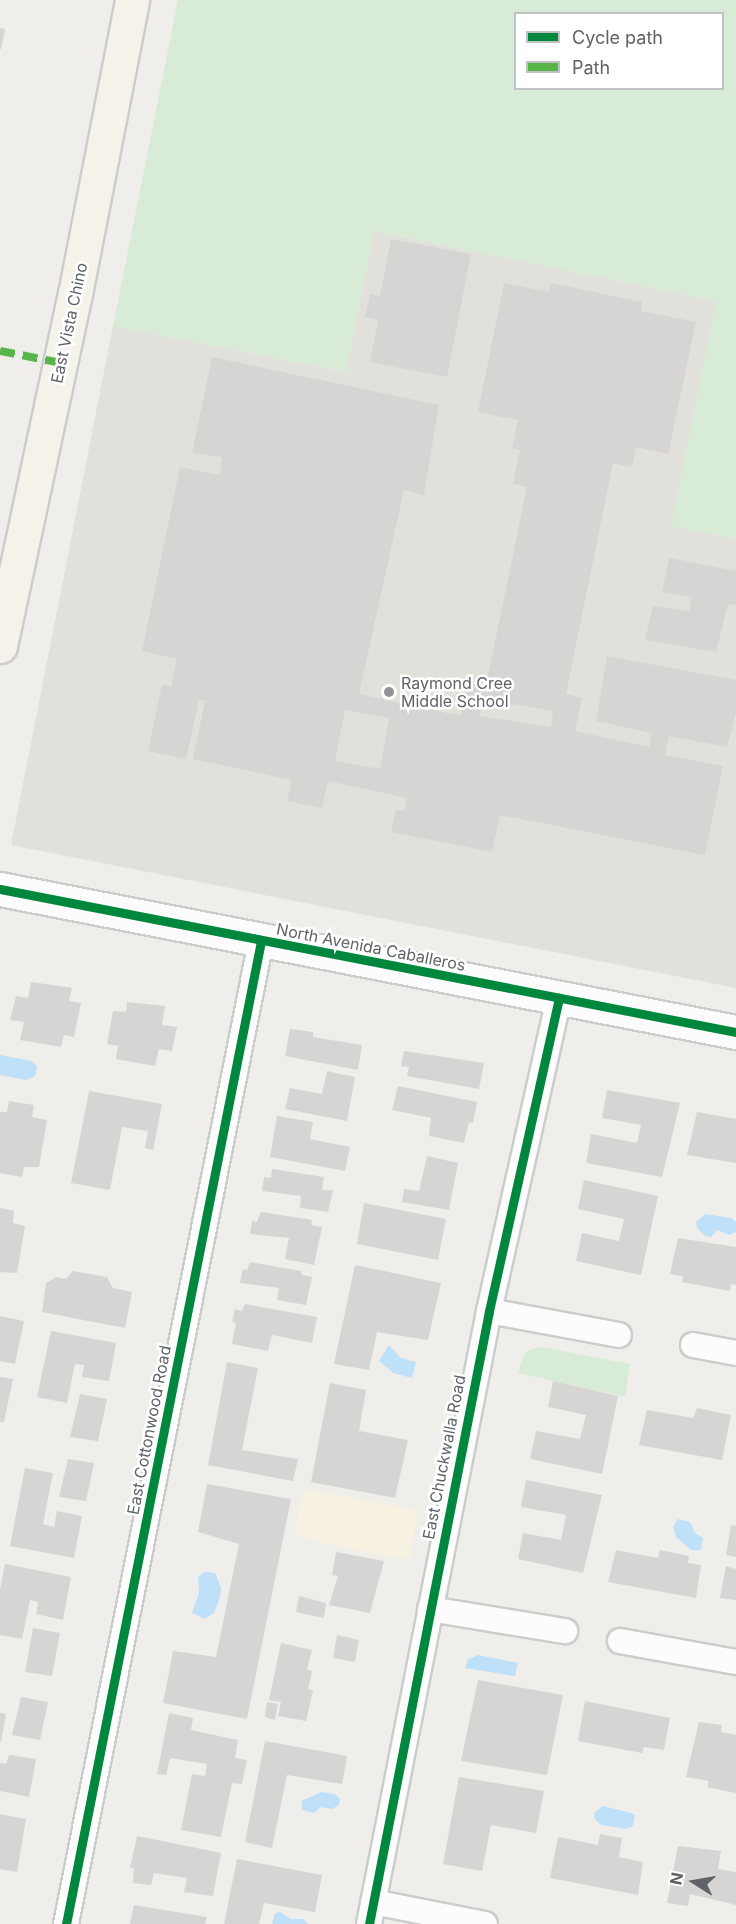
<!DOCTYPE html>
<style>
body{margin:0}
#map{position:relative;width:736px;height:1924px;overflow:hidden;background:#efeeea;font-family:Inter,sans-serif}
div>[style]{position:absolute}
.education>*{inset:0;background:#e2e0da}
.green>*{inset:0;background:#d8ebd6}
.sand>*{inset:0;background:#f6f1e1}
.water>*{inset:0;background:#bfe0f9}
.building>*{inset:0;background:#d6d5d3}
.roads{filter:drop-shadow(2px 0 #cbcccc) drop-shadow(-2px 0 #cbcccc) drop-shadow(0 2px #cbcccc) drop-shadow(0 -2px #cbcccc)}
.street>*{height:24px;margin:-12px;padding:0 12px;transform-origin:12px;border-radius:12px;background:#fdfcfc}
.secondary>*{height:33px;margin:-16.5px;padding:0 16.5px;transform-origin:16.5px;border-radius:16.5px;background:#fdfcfc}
.primary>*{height:33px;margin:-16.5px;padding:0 16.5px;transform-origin:16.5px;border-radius:16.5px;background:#f4f2e9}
.quiet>*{height:8px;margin-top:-4px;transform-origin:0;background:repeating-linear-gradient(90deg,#58b549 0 15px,transparent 0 23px)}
.cycleway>*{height:9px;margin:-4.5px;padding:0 4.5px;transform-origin:4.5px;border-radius:4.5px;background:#00873e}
.dots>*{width:16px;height:16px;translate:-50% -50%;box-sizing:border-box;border:3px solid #fff;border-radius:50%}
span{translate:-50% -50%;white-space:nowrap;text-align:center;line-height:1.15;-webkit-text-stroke:5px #fff;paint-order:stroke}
.street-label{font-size:16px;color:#5f6368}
.poi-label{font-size:16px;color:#5f6368}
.left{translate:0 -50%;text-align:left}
.legend{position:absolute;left:514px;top:12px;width:210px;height:78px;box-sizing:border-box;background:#fff;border:2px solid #bfc1c3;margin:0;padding:8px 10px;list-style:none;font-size:18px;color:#5f6368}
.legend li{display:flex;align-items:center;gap:12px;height:30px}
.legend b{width:30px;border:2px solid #bfc1c3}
.north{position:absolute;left:664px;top:1852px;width:60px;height:60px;-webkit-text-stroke:4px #fff;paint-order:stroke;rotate:281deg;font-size:16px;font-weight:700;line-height:24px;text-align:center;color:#5f6368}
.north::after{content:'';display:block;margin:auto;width:21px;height:27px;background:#5f6368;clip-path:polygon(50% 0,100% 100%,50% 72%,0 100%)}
</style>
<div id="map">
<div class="education">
<div style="clip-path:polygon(374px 231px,717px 301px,672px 526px,736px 539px,736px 988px,11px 845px,113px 326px,346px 372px)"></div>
</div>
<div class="green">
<div style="clip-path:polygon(evenodd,178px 0,736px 0,736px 539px,671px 526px,716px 301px,374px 231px,346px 372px,113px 326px,178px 0,516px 14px,722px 14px,722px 88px,516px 88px,516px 14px)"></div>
<div style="clip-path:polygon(541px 1347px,630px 1364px,625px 1397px,518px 1373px,523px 1356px,529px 1350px)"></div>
</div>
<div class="sand">
<div style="clip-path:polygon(303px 1489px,418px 1510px,410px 1559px,386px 1557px,294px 1536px)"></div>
</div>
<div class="water">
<div style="clip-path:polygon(0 1055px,32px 1061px,37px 1067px,35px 1076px,26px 1080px,0 1075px)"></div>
<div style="clip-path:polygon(705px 1214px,731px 1218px,736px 1222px,736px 1232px,729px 1235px,717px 1230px,711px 1237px,705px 1236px,697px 1228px,696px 1222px)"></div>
<div style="clip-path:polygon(389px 1345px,401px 1358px,416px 1362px,412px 1378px,393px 1373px,379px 1361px)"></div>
<div style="clip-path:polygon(678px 1519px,690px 1522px,695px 1533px,703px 1538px,701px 1550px,691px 1550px,676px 1537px,673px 1527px)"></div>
<div style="clip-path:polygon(205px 1572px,215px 1573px,221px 1588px,220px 1598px,214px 1613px,205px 1619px,192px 1613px,199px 1593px,198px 1577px)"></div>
<div style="clip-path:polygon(478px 1655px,518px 1663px,515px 1676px,465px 1668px,468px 1659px)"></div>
<div style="clip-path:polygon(321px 1792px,335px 1794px,340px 1799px,339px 1805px,332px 1809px,321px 1807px,314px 1813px,302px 1810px,302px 1801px)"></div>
<div style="clip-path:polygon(603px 1806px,631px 1813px,635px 1815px,633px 1826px,626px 1829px,601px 1825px,594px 1818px,595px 1812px)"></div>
<div style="clip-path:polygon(280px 1912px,291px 1919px,303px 1919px,309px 1924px,272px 1924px,275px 1913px)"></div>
</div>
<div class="building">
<div style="clip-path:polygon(0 28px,5px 29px,1px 49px,0 49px)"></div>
<div style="clip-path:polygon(391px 239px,471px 254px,447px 377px,370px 362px,378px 320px,365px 317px,370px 294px,380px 296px)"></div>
<div style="clip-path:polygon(evenodd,504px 283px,549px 292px,551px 283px,642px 302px,641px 311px,696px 322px,668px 454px,636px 447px,632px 467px,613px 463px,566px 694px,582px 698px,575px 731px,649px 747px,652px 733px,596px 721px,607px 656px,736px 680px,736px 713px,727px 747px,669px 736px,665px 755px,723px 766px,705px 855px,500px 815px,492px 852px,391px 832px,396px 810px,404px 811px,407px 798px,328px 781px,322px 808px,287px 801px,292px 780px,193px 759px,205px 701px,199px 700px,186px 759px,148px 751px,162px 684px,171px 686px,177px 659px,142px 651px,180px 467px,220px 475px,222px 457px,192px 453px,212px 357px,439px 405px,424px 495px,404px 490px,359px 694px,461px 716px,467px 686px,485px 690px,527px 487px,513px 484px,520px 450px,512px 448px,518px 420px,478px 412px,504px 283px,482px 699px,553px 711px,551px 727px,480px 716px,482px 699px,504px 283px,345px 710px,389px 718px,380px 769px,335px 761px,345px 710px)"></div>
<div style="clip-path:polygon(669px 558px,736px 571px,736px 605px,728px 604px,716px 652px,645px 640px,653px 606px,689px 611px,692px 597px,662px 592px)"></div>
<div style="clip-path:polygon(31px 982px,72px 988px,69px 1001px,81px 1003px,74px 1037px,64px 1035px,61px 1047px,20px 1040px,24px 1022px,10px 1020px,16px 996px,28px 998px)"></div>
<div style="clip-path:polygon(127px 1002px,165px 1006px,162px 1025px,177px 1027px,172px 1051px,159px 1049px,155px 1066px,116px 1059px,118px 1046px,107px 1044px,113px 1011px,126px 1012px)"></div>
<div style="clip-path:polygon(290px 1029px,313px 1032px,313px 1037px,362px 1045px,358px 1070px,285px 1056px)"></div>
<div style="clip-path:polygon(404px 1051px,484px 1063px,479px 1089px,407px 1076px,409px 1067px,401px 1066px)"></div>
<div style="clip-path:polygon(327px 1071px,355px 1077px,347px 1121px,285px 1109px,290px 1088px,322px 1094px)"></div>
<div style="clip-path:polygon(398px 1086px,477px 1102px,473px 1123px,469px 1122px,464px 1143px,429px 1136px,431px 1118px,392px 1110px)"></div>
<div style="clip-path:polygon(607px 1090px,680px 1103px,662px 1177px,586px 1163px,591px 1134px,637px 1143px,641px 1125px,602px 1118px)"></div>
<div style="clip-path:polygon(89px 1091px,162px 1104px,153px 1150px,145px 1148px,148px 1131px,122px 1127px,110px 1190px,71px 1183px)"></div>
<div style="clip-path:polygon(9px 1101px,34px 1105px,32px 1117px,47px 1120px,39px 1167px,24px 1167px,22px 1177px,0 1173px,0 1112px,7px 1112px)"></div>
<div style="clip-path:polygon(697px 1112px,736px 1119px,736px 1163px,687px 1155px)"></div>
<div style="clip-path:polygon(277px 1116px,313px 1122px,310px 1139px,350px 1147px,345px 1171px,270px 1157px)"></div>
<div style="clip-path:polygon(427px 1156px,458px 1163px,449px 1210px,402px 1202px,404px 1189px,419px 1191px)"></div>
<div style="clip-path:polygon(272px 1169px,324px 1177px,322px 1190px,333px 1190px,328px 1212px,300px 1208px,301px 1196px,262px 1191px,264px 1177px,271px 1178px)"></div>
<div style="clip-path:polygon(584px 1180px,658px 1196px,641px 1275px,576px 1261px,582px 1233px,619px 1241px,624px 1219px,578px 1209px)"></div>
<div style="clip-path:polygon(364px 1203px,446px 1219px,438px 1260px,357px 1244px)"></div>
<div style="clip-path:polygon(0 1208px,14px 1211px,13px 1223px,25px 1226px,17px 1273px,0 1272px)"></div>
<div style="clip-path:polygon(261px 1212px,312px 1220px,311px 1225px,322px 1227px,314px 1265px,285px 1259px,289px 1238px,250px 1234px,252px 1221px,257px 1222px)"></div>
<div style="clip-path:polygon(678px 1238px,736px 1247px,736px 1285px,731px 1284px,730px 1291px,682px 1282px,683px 1276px,670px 1274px)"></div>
<div style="clip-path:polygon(250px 1262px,301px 1271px,302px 1275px,312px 1277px,306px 1305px,277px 1300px,279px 1288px,240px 1283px,243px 1269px,247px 1270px)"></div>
<div style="clip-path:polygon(355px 1265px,441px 1283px,428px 1340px,377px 1332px,369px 1370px,334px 1364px)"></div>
<div style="clip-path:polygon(73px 1271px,107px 1277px,113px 1288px,132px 1292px,125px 1328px,42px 1312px,46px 1283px,56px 1277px,66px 1279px)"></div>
<div style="clip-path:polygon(245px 1304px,317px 1317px,312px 1343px,272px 1335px,268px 1351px,232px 1344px,236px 1323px,232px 1322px,235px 1309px,242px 1311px)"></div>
<div style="clip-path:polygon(0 1316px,24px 1321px,15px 1364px,0 1361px)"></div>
<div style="clip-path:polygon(51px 1331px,116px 1343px,109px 1381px,82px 1377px,84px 1365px,75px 1364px,67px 1403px,37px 1397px)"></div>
<div style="clip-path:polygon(227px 1362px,258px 1368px,242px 1450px,298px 1459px,293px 1481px,208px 1465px)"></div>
<div style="clip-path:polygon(0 1377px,13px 1379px,4px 1422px,0 1422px)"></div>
<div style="clip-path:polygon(553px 1381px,618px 1396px,602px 1474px,530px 1459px,536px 1431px,580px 1439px,586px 1415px,548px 1407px)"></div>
<div style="clip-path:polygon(330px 1383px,366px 1390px,359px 1431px,408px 1440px,395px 1498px,311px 1482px)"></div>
<div style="clip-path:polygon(80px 1394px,107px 1399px,98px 1441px,70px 1437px)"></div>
<div style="clip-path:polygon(697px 1408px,731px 1415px,722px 1460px,639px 1445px,647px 1410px,693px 1418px)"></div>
<div style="clip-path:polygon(68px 1459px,94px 1463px,86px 1501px,59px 1497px)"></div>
<div style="clip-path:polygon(25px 1468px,53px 1473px,43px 1524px,54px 1527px,57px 1511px,82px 1516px,74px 1558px,10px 1546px)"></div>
<div style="clip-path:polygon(526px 1480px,602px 1495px,583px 1573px,518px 1559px,523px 1533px,561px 1540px,566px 1515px,521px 1507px)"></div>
<div style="clip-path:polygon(207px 1484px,291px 1499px,247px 1719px,163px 1703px,173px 1651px,216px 1657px,239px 1544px,198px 1532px)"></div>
<div style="clip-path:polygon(731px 1525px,736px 1526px,736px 1557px,726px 1555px)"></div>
<div style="clip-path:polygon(616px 1550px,658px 1558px,660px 1550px,689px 1556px,688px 1563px,701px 1565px,696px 1598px,608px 1582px)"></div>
<div style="clip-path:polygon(336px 1552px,384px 1561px,370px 1613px,329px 1605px,338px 1576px,332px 1575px)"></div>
<div style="clip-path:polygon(5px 1564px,71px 1577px,63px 1620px,36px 1614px,38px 1602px,30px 1600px,22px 1639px,0 1635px,0 1590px)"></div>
<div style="clip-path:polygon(726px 1566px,736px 1569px,736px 1600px,720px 1598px)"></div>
<div style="clip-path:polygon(299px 1596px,326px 1603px,324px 1618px,296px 1612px)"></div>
<div style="clip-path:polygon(33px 1628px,60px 1633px,52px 1676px,25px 1672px)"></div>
<div style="clip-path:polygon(337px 1635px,359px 1640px,355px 1662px,333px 1658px)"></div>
<div style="clip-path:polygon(281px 1643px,312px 1650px,307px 1670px,312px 1671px,308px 1689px,313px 1690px,306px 1721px,278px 1716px,281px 1702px,269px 1700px)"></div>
<div style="clip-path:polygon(478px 1680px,563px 1695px,547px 1775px,461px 1761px)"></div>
<div style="clip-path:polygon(21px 1697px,48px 1702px,40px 1740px,12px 1735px)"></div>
<div style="clip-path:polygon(585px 1701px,670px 1718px,664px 1750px,644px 1747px,642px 1753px,578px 1741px)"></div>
<div style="clip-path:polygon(267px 1702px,278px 1704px,275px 1720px,265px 1717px)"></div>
<div style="clip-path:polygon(0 1713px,6px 1714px,1px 1742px,0 1742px)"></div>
<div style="clip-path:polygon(169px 1713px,193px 1718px,191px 1730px,238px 1740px,235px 1758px,247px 1760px,242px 1784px,232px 1783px,221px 1837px,181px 1830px,192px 1774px,205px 1776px,207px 1764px,170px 1758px,166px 1775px,157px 1774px)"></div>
<div style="clip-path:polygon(699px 1722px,722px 1725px,721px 1732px,736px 1735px,736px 1793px,707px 1787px,709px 1781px,686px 1777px)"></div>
<div style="clip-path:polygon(265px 1741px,347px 1756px,342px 1784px,287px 1775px,272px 1848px,245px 1842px)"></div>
<div style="clip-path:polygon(9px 1755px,36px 1759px,29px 1797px,0 1791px,0 1763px,6px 1764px)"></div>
<div style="clip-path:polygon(459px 1777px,544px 1791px,536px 1833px,491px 1825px,482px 1871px,443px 1864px)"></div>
<div style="clip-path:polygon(0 1814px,26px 1819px,17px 1872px,0 1869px)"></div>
<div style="clip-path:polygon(600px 1834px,622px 1838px,619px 1857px,643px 1862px,638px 1895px,550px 1878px,558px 1837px,598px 1845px)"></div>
<div style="clip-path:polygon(137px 1836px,221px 1853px,213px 1896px,184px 1892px,187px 1878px,154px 1873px,151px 1885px,133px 1883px,134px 1868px,130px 1868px)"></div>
<div style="clip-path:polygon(678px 1846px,721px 1851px,718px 1869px,736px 1872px,736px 1905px,690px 1894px,688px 1906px,667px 1903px)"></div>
<div style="clip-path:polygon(237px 1859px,322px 1875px,315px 1912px,264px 1903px,259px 1924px,224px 1924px)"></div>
<div style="clip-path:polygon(134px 1905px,207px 1917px,205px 1924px,130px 1924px)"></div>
</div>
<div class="roads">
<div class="street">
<div style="left:489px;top:1311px;width:132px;rotate:10.5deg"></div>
<div style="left:693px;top:1345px;width:44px;rotate:10.5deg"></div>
<div style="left:430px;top:1609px;width:137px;rotate:9.3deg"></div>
<div style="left:620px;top:1641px;width:118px;rotate:10.3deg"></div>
<div style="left:373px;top:1902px;width:114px;rotate:11.1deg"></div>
<div style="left:66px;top:1924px;width:1002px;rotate:-78.78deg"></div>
<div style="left:369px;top:1924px;width:625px;rotate:-78.92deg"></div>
<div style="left:489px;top:1311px;width:321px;rotate:-77.4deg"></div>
</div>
<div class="secondary">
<div style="left:0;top:889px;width:750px;rotate:11deg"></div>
</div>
<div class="primary">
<div style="left:0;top:646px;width:360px;rotate:-78deg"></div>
<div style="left:75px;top:294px;width:299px;rotate:-79deg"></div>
</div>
</div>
<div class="quiet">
<div style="left:0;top:351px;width:62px;rotate:11.1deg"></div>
</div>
<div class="cycleway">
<div style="left:0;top:889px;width:750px;rotate:11deg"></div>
<div style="left:66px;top:1924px;width:1002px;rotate:-78.78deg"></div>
<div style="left:369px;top:1924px;width:625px;rotate:-78.92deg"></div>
<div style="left:489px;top:1311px;width:321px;rotate:-77.4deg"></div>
</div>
<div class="dots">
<div style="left:389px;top:692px;background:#919496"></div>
</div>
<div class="street-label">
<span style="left:69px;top:323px;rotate:-78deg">East Vista Chino</span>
<span style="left:371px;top:947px;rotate:11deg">North Avenida Caballeros</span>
<span style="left:149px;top:1430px;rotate:-79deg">East Cottonwood Road</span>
<span style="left:444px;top:1457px;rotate:-79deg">East Chuckwalla Road</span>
</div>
<div class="poi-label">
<span class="left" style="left:401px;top:692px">Raymond Cree<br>Middle School</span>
</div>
<ul class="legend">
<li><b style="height:8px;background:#00873e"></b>Cycle path</li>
<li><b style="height:8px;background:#58b549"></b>Path</li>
</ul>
<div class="north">N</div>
</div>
